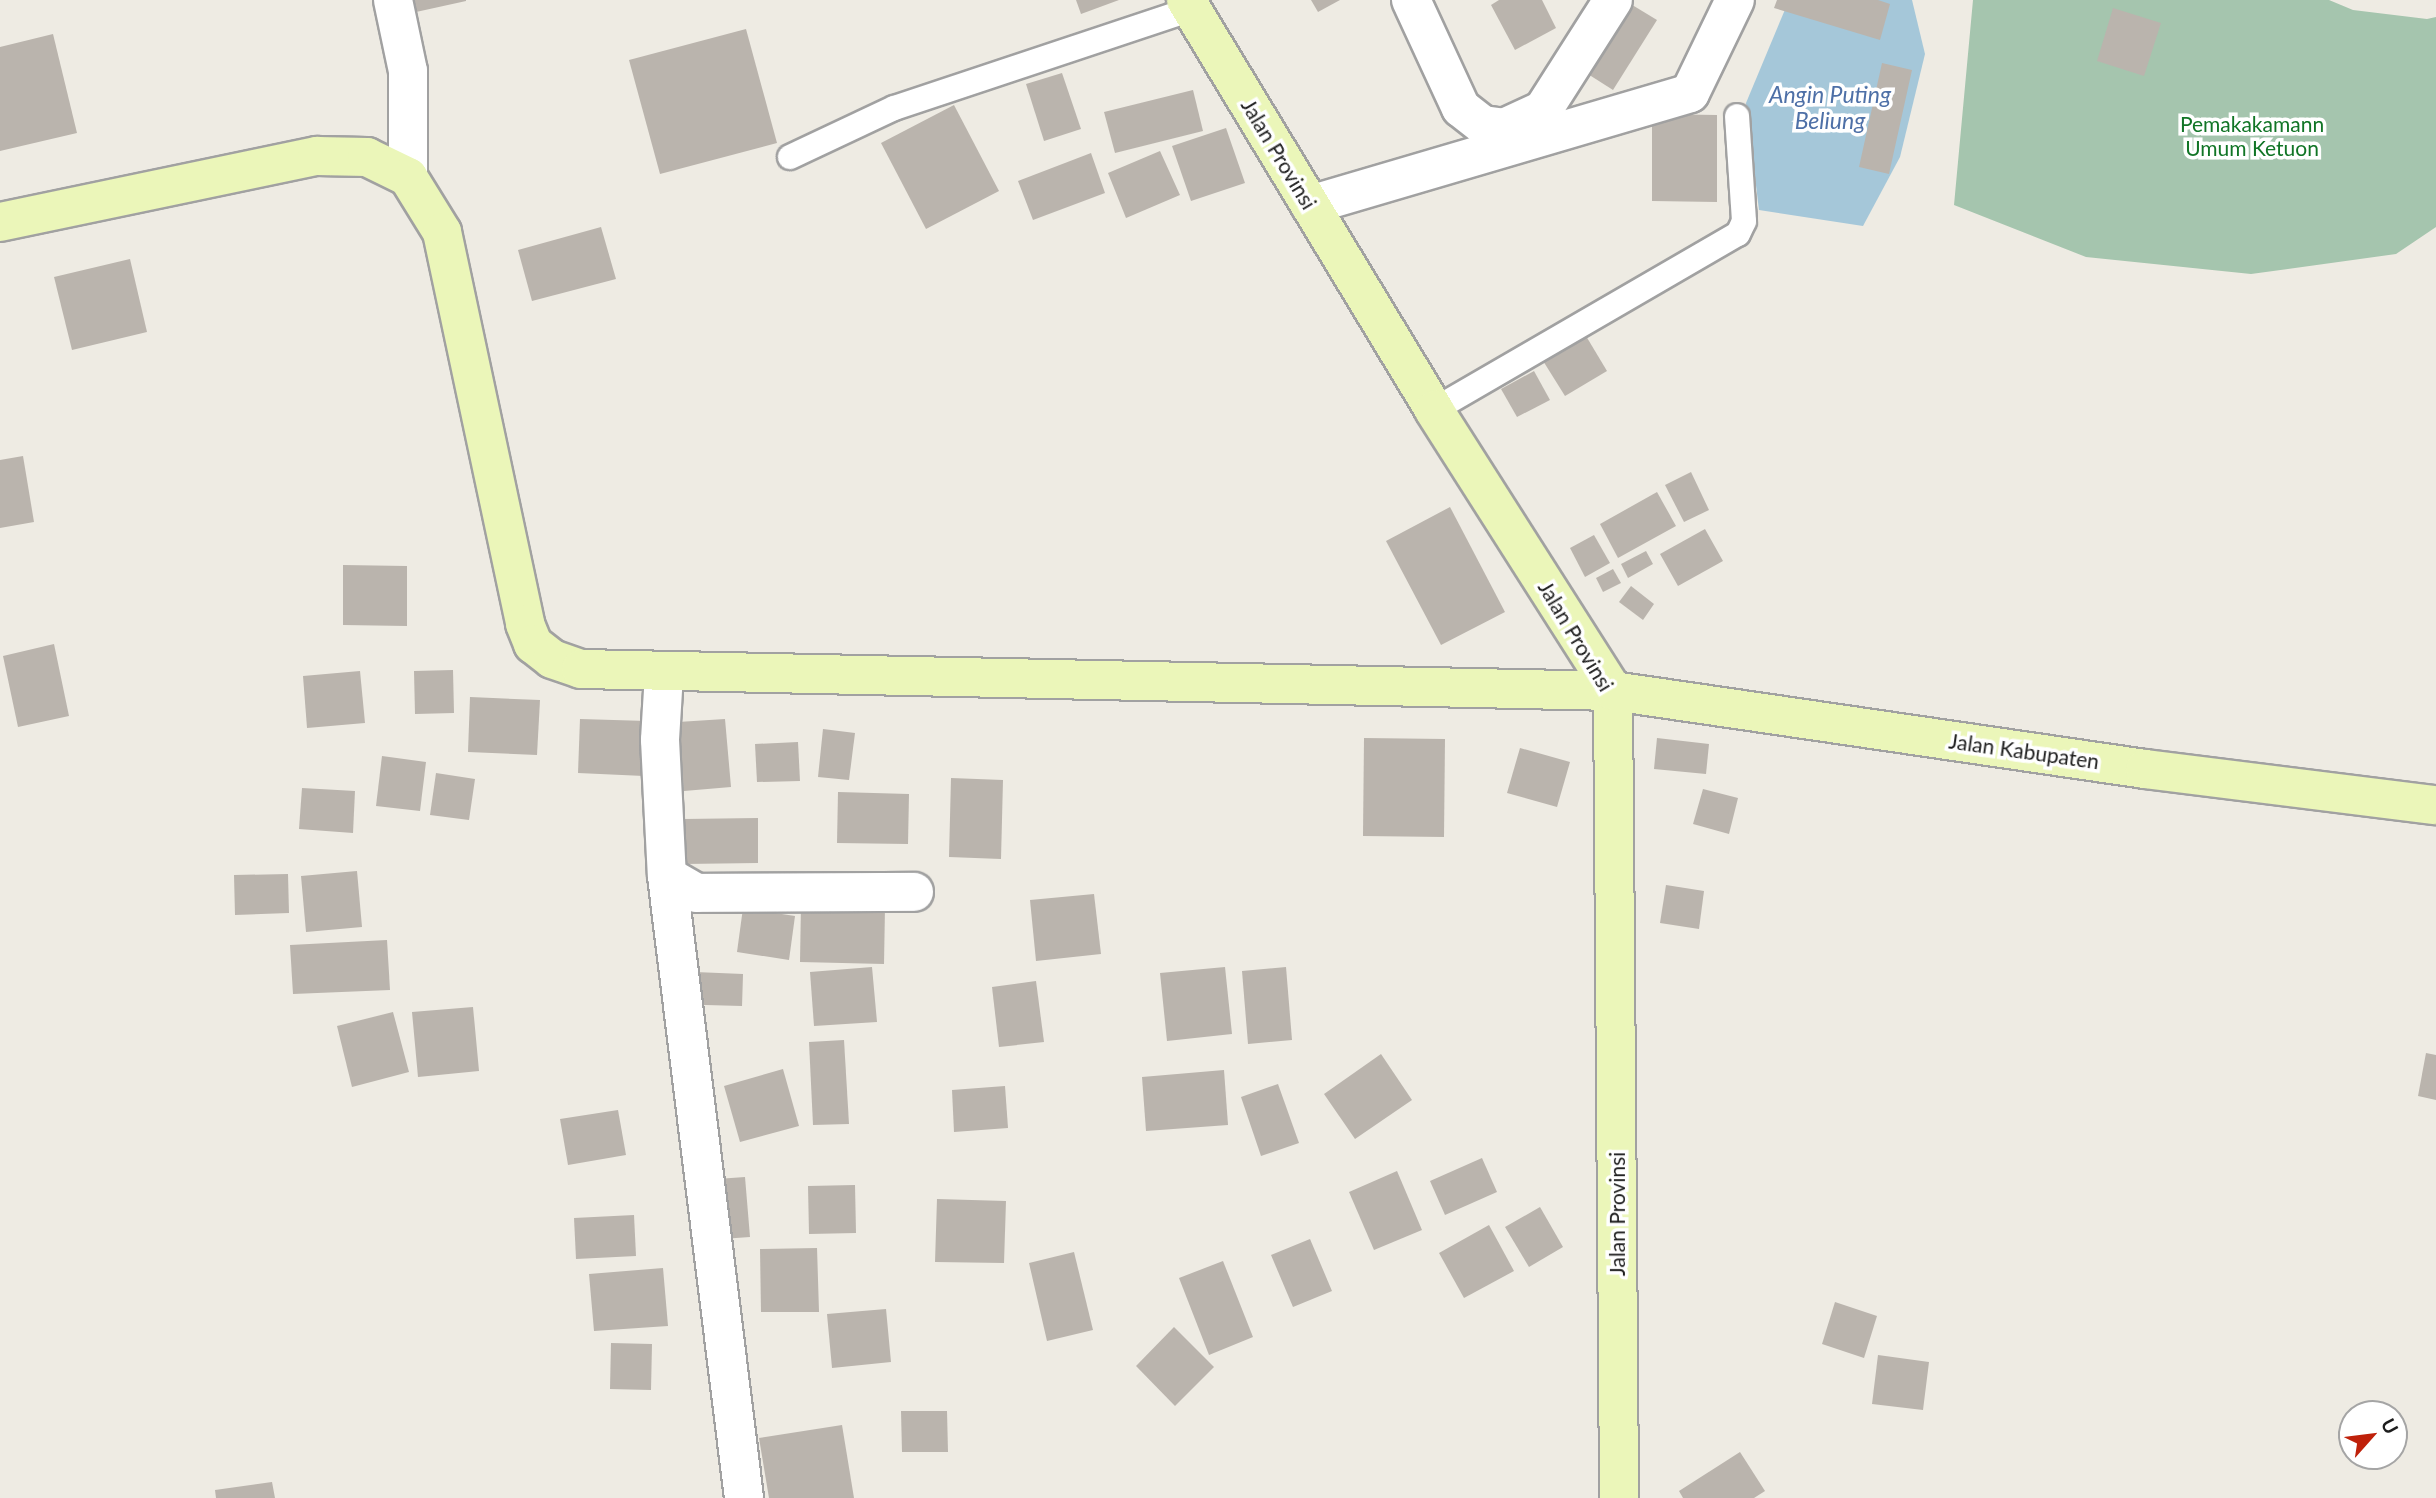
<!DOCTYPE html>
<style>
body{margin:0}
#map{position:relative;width:2436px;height:1498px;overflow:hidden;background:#eeebe3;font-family:Lato,sans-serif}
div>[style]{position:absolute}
.cemetery>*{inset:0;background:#a5c5ae}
.water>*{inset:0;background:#a5c7d9}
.building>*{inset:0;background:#bab4ad}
.roads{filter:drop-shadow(2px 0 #a1a1a1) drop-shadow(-2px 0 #a1a1a1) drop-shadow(0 2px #a1a1a1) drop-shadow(0 -2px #a1a1a1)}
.lane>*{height:24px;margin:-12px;padding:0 12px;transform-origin:12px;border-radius:12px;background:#fff}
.street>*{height:38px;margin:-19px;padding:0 19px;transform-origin:19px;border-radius:19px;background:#fff}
.secondary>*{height:38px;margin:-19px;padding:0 19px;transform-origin:19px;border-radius:19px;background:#ebf6b9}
span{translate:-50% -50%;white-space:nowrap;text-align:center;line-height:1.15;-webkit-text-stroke:7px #fff;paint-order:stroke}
.park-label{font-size:21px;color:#117526}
.street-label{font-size:21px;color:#1d1d1d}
.water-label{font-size:23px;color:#4e70a7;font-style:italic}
.north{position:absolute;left:2338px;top:1400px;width:70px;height:70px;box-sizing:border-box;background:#fff;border:2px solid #a5a5a5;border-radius:50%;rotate:62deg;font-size:19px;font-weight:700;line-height:28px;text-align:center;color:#1d1d1d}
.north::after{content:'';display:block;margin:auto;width:24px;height:32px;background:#bf210a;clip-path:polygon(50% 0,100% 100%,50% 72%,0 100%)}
</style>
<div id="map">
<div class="cemetery">
<div style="clip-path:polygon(1973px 0,2329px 0,2353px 10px,2427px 19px,2436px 17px,2436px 227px,2396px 254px,2251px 274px,2086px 257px,1954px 205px)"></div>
</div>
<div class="water">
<div style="clip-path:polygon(1789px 0,1912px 0,1925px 54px,1900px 157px,1863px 226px,1759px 210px,1746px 103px)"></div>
</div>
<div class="building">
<div style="clip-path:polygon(413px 0,466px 0,466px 1px,416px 12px)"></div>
<div style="clip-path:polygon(1076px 0,1119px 0,1081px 14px)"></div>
<div style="clip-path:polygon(1311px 0,1340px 0,1318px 12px)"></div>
<div style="clip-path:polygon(1499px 0,1542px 0,1556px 28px,1515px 50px,1491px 5px)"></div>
<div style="clip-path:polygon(1624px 0,1657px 20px,1613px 90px,1580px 69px)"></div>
<div style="clip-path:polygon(1777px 0,1878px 0,1890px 4px,1880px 40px,1774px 8px)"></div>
<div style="clip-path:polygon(2113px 8px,2161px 23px,2144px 76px,2097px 61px)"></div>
<div style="clip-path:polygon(746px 29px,777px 143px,660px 174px,629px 60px)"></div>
<div style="clip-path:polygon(53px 34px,77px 133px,0 151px,0 47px)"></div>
<div style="clip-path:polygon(1882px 63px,1912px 70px,1889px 174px,1859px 167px)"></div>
<div style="clip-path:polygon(1062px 73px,1081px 129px,1044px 141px,1026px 84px)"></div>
<div style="clip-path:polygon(1193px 90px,1203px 131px,1115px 153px,1104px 112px)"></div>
<div style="clip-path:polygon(954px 105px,999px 191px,926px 229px,881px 143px)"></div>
<div style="clip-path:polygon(1652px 114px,1717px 115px,1717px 202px,1652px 201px)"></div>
<div style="clip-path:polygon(1226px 128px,1245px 183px,1191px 201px,1172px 146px)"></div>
<div style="clip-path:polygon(1160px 151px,1180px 195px,1126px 218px,1108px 173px)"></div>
<div style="clip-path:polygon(1091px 153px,1105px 193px,1033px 220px,1018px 181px)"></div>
<div style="clip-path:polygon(601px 227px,616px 279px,532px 301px,518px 250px)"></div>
<div style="clip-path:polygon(130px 259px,147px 332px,72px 350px,54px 277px)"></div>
<div style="clip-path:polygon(1583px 331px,1607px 371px,1565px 396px,1540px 356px)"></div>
<div style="clip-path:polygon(1534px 371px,1550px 400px,1517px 417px,1501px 389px)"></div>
<div style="clip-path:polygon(23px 456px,34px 522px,0 528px,0 460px)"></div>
<div style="clip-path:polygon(1691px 472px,1709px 510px,1684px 522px,1665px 485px)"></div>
<div style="clip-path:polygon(1657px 492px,1676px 526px,1618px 558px,1600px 524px)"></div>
<div style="clip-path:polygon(1450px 507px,1505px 612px,1441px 645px,1386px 541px)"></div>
<div style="clip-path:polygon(1705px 529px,1723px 561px,1678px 586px,1660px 554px)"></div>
<div style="clip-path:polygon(1594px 535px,1610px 563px,1585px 577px,1570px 548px)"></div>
<div style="clip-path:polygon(1646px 551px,1653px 564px,1628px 578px,1621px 564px)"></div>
<div style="clip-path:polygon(343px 565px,407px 566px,407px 626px,343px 625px)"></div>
<div style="clip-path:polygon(1613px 569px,1621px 583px,1603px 592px,1596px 578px)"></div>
<div style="clip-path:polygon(1631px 586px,1654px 604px,1643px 620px,1619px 602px)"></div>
<div style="clip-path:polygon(54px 644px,69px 716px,18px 727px,3px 656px)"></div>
<div style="clip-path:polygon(453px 670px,454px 713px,415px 714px,414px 671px)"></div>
<div style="clip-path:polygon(360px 671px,365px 723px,307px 728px,303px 676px)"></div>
<div style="clip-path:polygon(470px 697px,540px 700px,537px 755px,468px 752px)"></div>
<div style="clip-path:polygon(580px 719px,647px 721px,644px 776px,578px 773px)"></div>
<div style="clip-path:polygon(725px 719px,731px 787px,684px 791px,678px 722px)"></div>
<div style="clip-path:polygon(823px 729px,855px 733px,849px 780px,818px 777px)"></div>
<div style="clip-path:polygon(1364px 738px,1445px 739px,1444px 837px,1363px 836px)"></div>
<div style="clip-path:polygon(1657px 738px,1709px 744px,1706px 774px,1654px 769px)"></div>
<div style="clip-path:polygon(798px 742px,800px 781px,757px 782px,755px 744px)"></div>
<div style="clip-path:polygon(1520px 748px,1570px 762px,1557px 807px,1507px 793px)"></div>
<div style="clip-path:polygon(382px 756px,426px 762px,420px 811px,376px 806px)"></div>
<div style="clip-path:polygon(436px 773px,475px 779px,469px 820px,430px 815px)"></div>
<div style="clip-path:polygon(951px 778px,1003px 780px,1001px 859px,949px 857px)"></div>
<div style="clip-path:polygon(302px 788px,355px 791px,353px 833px,299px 829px)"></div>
<div style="clip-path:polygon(1703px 789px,1738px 798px,1729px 834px,1693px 824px)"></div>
<div style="clip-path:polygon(838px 792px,909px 794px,908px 844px,837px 843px)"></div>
<div style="clip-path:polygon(758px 818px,758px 863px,684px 864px,684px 819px)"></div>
<div style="clip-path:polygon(357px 871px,362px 927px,306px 932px,301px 876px)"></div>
<div style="clip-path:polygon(288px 874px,289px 913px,235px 915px,234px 875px)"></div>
<div style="clip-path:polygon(1666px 885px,1704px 891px,1699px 929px,1660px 923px)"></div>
<div style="clip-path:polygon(1094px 894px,1101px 954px,1036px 961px,1030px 900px)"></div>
<div style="clip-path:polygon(801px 904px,885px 907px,884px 964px,800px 962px)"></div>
<div style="clip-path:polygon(743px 908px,795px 916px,789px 960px,737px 952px)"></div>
<div style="clip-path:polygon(387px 940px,390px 990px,293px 994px,290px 945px)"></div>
<div style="clip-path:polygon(872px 967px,877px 1022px,814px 1026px,810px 972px)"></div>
<div style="clip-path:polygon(1225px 967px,1232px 1034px,1167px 1041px,1160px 973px)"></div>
<div style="clip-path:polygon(1286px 967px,1292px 1040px,1248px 1044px,1242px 971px)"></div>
<div style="clip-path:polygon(671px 971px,743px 974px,742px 1006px,670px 1004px)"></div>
<div style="clip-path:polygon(1036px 981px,1044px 1042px,999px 1047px,992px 987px)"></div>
<div style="clip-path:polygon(473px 1007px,479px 1071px,418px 1077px,412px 1012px)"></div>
<div style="clip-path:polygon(393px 1012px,409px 1072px,352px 1087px,337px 1026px)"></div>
<div style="clip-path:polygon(844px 1040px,849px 1124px,813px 1125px,809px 1042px)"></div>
<div style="clip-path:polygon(2426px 1053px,2436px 1055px,2436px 1100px,2418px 1096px)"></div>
<div style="clip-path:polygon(1381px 1054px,1412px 1100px,1355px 1139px,1324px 1094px)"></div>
<div style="clip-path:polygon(783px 1069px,799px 1126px,740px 1142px,724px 1086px)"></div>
<div style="clip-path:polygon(1224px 1070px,1228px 1125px,1146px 1131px,1142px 1077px)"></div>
<div style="clip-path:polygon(1278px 1084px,1299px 1143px,1261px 1156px,1241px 1097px)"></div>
<div style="clip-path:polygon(1005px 1086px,1008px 1128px,954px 1132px,952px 1090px)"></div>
<div style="clip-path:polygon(618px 1110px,626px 1155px,568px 1165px,560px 1119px)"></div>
<div style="clip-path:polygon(1482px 1158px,1497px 1192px,1445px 1215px,1430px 1181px)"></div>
<div style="clip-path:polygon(1397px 1171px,1422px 1230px,1374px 1250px,1349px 1192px)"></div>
<div style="clip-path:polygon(745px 1177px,750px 1237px,708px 1240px,703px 1180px)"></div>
<div style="clip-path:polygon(855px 1185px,856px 1233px,809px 1234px,808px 1186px)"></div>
<div style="clip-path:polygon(937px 1199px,1006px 1201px,1004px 1263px,935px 1262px)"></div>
<div style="clip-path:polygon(1540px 1207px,1563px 1247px,1529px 1267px,1505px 1227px)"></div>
<div style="clip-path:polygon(634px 1215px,636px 1256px,576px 1259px,574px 1218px)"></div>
<div style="clip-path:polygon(1489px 1225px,1514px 1271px,1464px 1298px,1439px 1253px)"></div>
<div style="clip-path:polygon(1310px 1239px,1332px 1291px,1293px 1307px,1271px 1255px)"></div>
<div style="clip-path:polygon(817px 1248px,819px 1312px,761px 1312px,760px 1249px)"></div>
<div style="clip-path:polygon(1074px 1252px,1093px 1330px,1047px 1341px,1029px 1263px)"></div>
<div style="clip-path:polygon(1223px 1261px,1253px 1337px,1209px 1355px,1179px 1278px)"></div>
<div style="clip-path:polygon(663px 1268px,668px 1326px,594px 1331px,589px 1274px)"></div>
<div style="clip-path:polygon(1835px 1302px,1877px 1316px,1864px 1358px,1822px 1344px)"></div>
<div style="clip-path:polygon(886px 1309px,891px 1362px,832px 1368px,827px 1314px)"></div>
<div style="clip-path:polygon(1174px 1327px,1214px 1367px,1175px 1406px,1136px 1366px)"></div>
<div style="clip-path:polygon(611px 1343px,652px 1344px,651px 1390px,610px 1389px)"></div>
<div style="clip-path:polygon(1878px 1355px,1929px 1362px,1923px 1410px,1872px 1404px)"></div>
<div style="clip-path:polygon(901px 1411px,947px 1411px,948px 1452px,902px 1452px)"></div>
<div style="clip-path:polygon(842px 1425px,854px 1498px,769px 1498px,759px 1438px)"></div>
<div style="clip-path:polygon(1740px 1452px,1765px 1491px,1754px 1498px,1683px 1498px,1679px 1491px)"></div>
<div style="clip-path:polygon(272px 1482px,275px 1498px,216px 1498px,215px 1490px)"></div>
</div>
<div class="roads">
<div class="lane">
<div style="left:790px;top:157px;width:115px;rotate:-25.2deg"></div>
<div style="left:894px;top:108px;width:314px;rotate:-18.4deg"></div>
<div style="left:1434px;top:410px;width:351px;rotate:-30.1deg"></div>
<div style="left:1738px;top:234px;width:14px;rotate:-65deg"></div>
<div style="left:1744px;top:221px;width:105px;rotate:-93.8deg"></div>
</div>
<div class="street">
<div style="left:393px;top:0;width:73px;rotate:78.1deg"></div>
<div style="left:408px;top:71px;width:106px;rotate:90deg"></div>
<div style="left:1411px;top:0;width:119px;rotate:65.2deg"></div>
<div style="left:1461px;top:108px;width:28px;rotate:38deg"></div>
<div style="left:1483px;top:125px;width:21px;rotate:8deg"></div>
<div style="left:1504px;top:128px;width:43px;rotate:-24.8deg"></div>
<div style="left:1543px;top:110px;width:130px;rotate:-57.5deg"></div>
<div style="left:1310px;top:205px;width:396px;rotate:-16.4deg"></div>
<div style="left:1690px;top:93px;width:103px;rotate:-64.2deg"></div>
<div style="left:664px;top:674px;width:66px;rotate:93.5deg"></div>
<div style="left:660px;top:740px;width:136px;rotate:87.1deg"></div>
<div style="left:667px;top:876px;width:34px;rotate:30deg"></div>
<div style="left:697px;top:893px;width:217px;rotate:-0.3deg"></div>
<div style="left:667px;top:876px;width:627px;rotate:82.94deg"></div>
</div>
<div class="secondary">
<div style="left:1186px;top:0;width:479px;rotate:58.8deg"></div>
<div style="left:1434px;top:410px;width:333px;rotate:57.5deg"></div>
<div style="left:1613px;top:691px;width:807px;rotate:89.57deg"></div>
<div style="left:0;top:222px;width:324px;rotate:-11.8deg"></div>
<div style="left:317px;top:156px;width:50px;rotate:1.1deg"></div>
<div style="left:367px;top:157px;width:46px;rotate:26deg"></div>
<div style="left:408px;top:177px;width:65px;rotate:58.3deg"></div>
<div style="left:442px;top:232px;width:401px;rotate:78deg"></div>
<div style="left:525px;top:624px;width:22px;rotate:68deg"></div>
<div style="left:533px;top:644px;width:24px;rotate:38deg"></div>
<div style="left:552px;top:659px;width:31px;rotate:19deg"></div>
<div style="left:581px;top:669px;width:1032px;rotate:1.22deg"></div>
<div style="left:1613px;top:691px;width:538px;rotate:8.34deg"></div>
<div style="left:2145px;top:769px;width:293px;rotate:7.1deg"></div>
</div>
</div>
<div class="park-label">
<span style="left:2252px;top:136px">Pemakakamann<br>Umum Ketuon</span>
</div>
<div class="street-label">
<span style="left:1279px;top:154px;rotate:59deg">Jalan Provinsi</span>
<span style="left:1576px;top:636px;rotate:59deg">Jalan Provinsi</span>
<span style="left:2024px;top:751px;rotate:8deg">Jalan Kabupaten</span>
<span style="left:1617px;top:1214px;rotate:-90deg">Jalan Provinsi</span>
</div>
<div class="water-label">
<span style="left:1830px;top:107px">Angin Puting<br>Beliung</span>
</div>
<div class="north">U</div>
</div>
